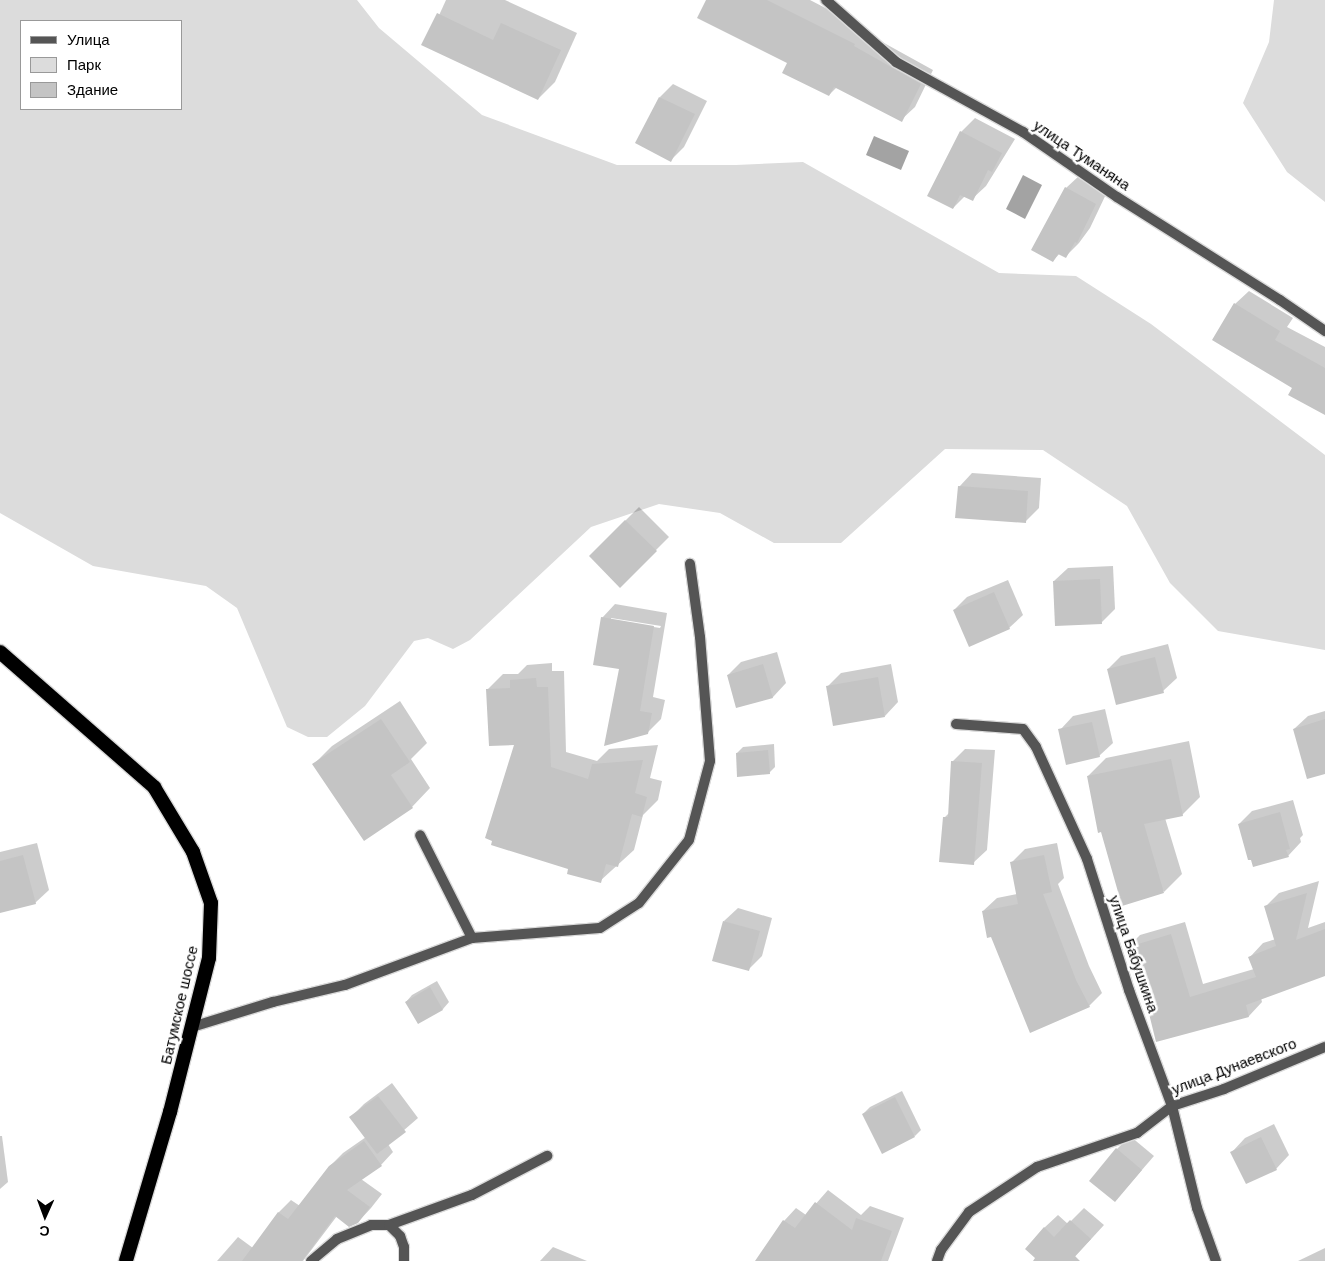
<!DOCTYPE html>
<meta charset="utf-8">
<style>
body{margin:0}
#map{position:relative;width:1325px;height:1261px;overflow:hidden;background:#fff;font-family:Helvetica,sans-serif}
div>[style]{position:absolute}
.green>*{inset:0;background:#dcdcdc}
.water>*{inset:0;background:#a3a3a3}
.shadow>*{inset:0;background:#0003}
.building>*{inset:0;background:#c4c4c4}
.roads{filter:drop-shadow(1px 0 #dbdbdb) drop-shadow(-1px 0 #dbdbdb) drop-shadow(0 1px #dbdbdb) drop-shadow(0 -1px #dbdbdb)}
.service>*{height:10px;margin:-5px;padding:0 5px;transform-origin:5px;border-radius:5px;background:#555}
.minor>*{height:10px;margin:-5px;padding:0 5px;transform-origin:5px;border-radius:5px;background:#555}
.trunk>*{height:14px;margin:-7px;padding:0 7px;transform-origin:7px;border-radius:7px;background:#000}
span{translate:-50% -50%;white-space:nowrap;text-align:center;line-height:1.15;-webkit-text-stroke:5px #fff;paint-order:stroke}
.street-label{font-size:15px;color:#000}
.legend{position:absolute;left:20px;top:20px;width:162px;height:90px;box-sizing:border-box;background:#fff;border:1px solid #999;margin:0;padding:6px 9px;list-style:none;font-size:15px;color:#000}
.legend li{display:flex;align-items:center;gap:10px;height:25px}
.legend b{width:25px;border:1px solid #999}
.north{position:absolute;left:20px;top:1191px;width:50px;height:50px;-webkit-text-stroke:4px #fff;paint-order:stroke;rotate:182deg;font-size:14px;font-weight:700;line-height:20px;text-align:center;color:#000}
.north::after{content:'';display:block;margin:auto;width:18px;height:22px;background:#000;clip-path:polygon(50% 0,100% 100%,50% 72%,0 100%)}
</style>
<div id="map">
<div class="green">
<div style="clip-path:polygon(evenodd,0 0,357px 0,379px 28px,482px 115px,617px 165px,736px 165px,803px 162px,999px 273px,1076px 276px,1151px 324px,1325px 455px,1325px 650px,1218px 631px,1170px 583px,1127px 506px,1043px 450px,945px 449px,841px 543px,774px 543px,720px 513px,659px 504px,591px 527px,470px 640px,453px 649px,428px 638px,414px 641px,365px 706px,327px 737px,308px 737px,287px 727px,237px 608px,206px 586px,93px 566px,0 513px,0 0,181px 21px,181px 109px,21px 109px,21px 21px,181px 21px)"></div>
<div style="clip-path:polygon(1274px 0,1325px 0,1325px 202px,1287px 172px,1243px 103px,1269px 42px)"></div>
</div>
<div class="water">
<div style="clip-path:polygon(874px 136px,909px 151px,901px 170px,866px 155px)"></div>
<div style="clip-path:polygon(1023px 175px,1042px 185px,1025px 219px,1006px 209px)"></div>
</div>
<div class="shadow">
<div style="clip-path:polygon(446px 0,505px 0,577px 33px,555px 82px,538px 99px,425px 46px)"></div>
<div style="clip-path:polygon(708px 0,810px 0,868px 30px,866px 33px,933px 70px,915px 107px,901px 120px,837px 87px,829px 95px)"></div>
<div style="clip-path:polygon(673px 84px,707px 101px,684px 147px,671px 160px,660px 97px)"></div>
<div style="clip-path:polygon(975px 118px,1015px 139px,986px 186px,972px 199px,965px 196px,953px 208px,961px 132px)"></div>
<div style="clip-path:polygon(1080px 175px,1108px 190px,1090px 228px,1079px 243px,1066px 256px,1060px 253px,1053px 261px,1066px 188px)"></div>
<div style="clip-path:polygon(1249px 291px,1293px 318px,1287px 327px,1325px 347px,1325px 414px,1294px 388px,1235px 304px)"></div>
<div style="clip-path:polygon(972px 473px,1041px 478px,1039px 508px,1026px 521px,959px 487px)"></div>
<div style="clip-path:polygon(639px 507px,669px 537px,620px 586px,590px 556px)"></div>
<div style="clip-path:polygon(1113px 566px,1115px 609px,1102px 622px,1054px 581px,1068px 568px)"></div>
<div style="clip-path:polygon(1008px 580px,1023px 615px,1009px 628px,954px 610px,967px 597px)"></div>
<div style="clip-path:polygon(evenodd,615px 604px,667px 613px,653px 697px,665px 700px,661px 719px,647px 733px,602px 618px,615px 604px,611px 618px,661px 626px,660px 628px,611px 620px,611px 618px)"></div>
<div style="clip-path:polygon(1168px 644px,1177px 678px,1163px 691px,1108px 669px,1121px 656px)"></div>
<div style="clip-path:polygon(777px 652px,786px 683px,773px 697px,737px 707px,728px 675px,741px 662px)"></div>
<div style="clip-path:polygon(552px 663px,552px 671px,564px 671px,566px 752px,597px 761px,609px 749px,658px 745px,650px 778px,662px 781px,658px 800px,643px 815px,634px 850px,600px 881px,570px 868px,515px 744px,487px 690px,503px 674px,518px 674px,527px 665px)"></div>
<div style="clip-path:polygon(891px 664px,898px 702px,885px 716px,827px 687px,841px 673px)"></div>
<div style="clip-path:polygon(400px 701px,427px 743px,411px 759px,430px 788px,412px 807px,314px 764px,332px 746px)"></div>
<div style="clip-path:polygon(1105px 709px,1113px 743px,1099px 756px,1060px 730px,1073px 716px)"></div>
<div style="clip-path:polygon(1325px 711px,1325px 773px,1294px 729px,1308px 716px)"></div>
<div style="clip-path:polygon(1189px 741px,1200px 797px,1182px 815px,1165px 818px,1182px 874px,1164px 892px,1088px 776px,1106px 758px)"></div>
<div style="clip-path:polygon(774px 744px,775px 767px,769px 773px,737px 753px,743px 747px)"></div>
<div style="clip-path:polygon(965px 749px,995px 750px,987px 850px,973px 863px,944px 818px,950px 812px,952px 762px)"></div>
<div style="clip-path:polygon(1293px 800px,1303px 835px,1300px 838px,1301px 842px,1288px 856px,1239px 824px,1252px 811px)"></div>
<div style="clip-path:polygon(37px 843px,49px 890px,35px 903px,0 912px,0 852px)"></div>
<div style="clip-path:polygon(1057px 843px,1064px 878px,1058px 884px,1089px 966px,1102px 993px,1089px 1006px,983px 911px,997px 898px,1017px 894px,1011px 863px,1025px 849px)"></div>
<div style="clip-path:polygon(1319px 881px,1308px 928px,1325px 922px,1325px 974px,1261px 998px,1262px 1002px,1249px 1016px,1157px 1041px,1141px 975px,1127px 948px,1140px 935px,1185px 922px,1203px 984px,1254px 969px,1250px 957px,1263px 943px,1276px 939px,1266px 906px,1279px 893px)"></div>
<div style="clip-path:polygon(738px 908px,772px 918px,762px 956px,748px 970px,724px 921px)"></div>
<div style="clip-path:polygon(437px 981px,449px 1002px,443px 1009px,418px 1023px,406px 1002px,412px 995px)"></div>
<div style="clip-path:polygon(392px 1083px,418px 1118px,388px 1144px,393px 1152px,381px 1165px,361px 1179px,382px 1194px,371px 1208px,358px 1222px,337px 1216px,303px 1261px,217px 1261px,238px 1237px,253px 1248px,279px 1212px,291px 1200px,300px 1206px,330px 1166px,343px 1153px,366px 1137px,351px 1117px,364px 1104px)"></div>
<div style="clip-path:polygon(902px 1091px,921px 1130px,915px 1136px,863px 1114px,870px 1107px)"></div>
<div style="clip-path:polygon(1274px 1124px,1289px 1155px,1276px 1169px,1232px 1152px,1245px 1138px)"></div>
<div style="clip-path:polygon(0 1136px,2px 1136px,8px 1182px,0 1189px)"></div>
<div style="clip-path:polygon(1130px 1136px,1154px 1156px,1115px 1201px,1117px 1149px)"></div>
<div style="clip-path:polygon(828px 1190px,861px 1215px,870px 1206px,904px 1218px,888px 1261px,757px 1261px,784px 1221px,796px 1208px,806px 1215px)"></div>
<div style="clip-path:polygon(1084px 1208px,1104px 1225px,1071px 1261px,1040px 1261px,1044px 1228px,1058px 1215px,1068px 1224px)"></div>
<div style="clip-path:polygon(553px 1247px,587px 1261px,540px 1261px)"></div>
<div style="clip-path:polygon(1325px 1248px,1325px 1261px,1298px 1261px)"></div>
</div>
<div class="building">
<div style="clip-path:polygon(706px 0,767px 0,855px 44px,854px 46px,921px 84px,902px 122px,834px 87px,829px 96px,782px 73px,787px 63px,697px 18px)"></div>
<div style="clip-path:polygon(437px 13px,493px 40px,501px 23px,561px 50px,538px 100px,421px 45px)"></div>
<div style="clip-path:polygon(659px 97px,695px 114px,671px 162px,635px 143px)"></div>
<div style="clip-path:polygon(960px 131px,1002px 153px,992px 172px,988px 170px,973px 201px,960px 195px,953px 209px,927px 196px)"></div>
<div style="clip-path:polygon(1065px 187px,1096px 204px,1077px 243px,1075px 242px,1066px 258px,1058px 254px,1053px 262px,1031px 250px)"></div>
<div style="clip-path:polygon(1234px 303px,1280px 331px,1275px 340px,1325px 368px,1325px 415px,1288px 395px,1292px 388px,1212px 340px)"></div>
<div style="clip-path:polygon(958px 486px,1028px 491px,1026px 523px,955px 518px)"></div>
<div style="clip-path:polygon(625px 520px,657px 551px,620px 588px,589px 556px)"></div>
<div style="clip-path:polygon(1100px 579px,1102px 624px,1055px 626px,1053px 581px)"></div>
<div style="clip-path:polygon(994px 592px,1010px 629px,969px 647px,953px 610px)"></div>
<div style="clip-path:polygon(601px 617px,654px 626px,640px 711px,652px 713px,648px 734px,604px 746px,619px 669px,593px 665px)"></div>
<div style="clip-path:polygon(1155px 657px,1164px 693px,1116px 705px,1107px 669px)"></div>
<div style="clip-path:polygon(763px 664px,773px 698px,736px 708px,727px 675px)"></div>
<div style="clip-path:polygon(878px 677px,885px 717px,833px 726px,826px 686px)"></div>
<div style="clip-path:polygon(536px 678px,537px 687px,548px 687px,551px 767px,588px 779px,592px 764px,643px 760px,635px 793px,647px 797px,642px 817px,632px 814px,618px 867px,606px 864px,601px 883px,567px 874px,568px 869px,491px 845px,492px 841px,485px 838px,514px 745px,489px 746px,486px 689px,510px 688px,510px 680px)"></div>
<div style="clip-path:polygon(381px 719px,410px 762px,391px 775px,413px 808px,364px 841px,312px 764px)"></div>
<div style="clip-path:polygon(1325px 719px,1325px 774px,1307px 779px,1293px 729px)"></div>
<div style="clip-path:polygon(1092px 722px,1100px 757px,1066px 765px,1058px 729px)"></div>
<div style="clip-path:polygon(768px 750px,770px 774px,737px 777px,736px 753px)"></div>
<div style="clip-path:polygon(1171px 759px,1183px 816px,1144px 824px,1164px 893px,1122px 906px,1101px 832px,1098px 833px,1087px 776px)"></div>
<div style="clip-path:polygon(951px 761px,982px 763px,974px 865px,939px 862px,943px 817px,948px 817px)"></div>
<div style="clip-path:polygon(1280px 812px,1290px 849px,1286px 850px,1289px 857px,1253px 867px,1251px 860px,1248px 860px,1238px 824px)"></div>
<div style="clip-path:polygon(23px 855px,36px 904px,0 913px,0 861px)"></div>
<div style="clip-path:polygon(1044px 855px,1052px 892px,1043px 894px,1076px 980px,1090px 1007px,1030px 1033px,991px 937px,987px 938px,982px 911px,1018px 904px,1010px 862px)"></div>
<div style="clip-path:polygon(1307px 893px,1296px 940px,1325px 929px,1325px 976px,1246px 1005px,1249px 1017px,1156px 1042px,1140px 977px,1135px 979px,1125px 948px,1171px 934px,1190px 997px,1256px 977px,1248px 957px,1276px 946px,1264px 906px)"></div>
<div style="clip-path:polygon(723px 921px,760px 931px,749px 971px,712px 961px)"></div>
<div style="clip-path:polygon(430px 987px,443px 1010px,418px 1024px,405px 1002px)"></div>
<div style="clip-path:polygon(378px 1096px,406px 1132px,377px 1154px,349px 1117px)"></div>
<div style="clip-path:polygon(895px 1097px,915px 1137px,882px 1154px,862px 1114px)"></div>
<div style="clip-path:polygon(1261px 1137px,1277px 1170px,1246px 1184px,1230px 1152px)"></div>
<div style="clip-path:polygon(364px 1141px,382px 1166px,347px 1190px,370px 1207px,358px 1223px,349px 1227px,335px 1216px,302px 1261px,242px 1261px,278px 1212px,288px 1219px,329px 1166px)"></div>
<div style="clip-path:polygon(1116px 1148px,1142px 1170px,1115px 1202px,1089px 1181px)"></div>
<div style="clip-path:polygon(815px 1202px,852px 1230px,856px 1218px,892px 1231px,881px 1261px,755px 1261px,783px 1220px,795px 1228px)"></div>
<div style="clip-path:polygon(1070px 1220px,1091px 1239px,1075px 1256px,1080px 1261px,1033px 1261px,1035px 1258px,1025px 1249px,1044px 1227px,1054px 1237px)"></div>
</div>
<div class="roads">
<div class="service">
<div style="left:472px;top:938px;width:128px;rotate:-4.5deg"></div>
<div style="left:600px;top:928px;width:46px;rotate:-32.7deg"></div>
<div style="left:639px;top:903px;width:80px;rotate:-51.6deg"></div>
<div style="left:689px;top:840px;width:82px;rotate:-75.1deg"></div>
<div style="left:710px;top:761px;width:124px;rotate:-94.6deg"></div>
<div style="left:700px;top:637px;width:74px;rotate:-97.8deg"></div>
<div style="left:192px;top:1027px;width:85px;rotate:-17.2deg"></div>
<div style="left:273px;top:1002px;width:74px;rotate:-13.3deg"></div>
<div style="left:345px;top:985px;width:135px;rotate:-20.3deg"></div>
<div style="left:472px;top:938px;width:115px;rotate:-116.8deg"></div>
<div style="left:389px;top:1225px;width:88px;rotate:-19.9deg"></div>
<div style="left:472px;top:1195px;width:85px;rotate:-27.5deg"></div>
</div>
<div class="minor">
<div style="left:826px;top:0;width:94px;rotate:41.5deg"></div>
<div style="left:896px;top:62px;width:145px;rotate:28.9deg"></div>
<div style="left:1023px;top:132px;width:114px;rotate:34.7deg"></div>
<div style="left:1117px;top:197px;width:193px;rotate:32.3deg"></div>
<div style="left:1280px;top:300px;width:55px;rotate:34.6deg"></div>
<div style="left:956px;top:724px;width:67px;rotate:4.3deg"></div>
<div style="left:1023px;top:729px;width:22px;rotate:54deg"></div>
<div style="left:1036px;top:747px;width:123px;rotate:65.5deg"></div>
<div style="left:1087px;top:859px;width:138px;rotate:72.2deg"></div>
<div style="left:1129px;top:990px;width:124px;rotate:69.7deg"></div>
<div style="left:1172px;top:1106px;width:105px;rotate:76.2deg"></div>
<div style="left:1197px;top:1208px;width:56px;rotate:70.3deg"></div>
<div style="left:311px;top:1261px;width:34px;rotate:-40deg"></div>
<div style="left:337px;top:1239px;width:37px;rotate:-22deg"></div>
<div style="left:371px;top:1225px;width:18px"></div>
<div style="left:389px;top:1225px;width:16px;rotate:45deg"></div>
<div style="left:400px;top:1236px;width:12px;rotate:70deg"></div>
<div style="left:404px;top:1247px;width:14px;rotate:90deg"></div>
<div style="left:937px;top:1261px;width:12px;rotate:-70deg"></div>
<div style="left:941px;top:1250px;width:47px;rotate:-53.6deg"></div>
<div style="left:969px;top:1212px;width:82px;rotate:-33.5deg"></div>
<div style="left:1037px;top:1167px;width:106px;rotate:-18.8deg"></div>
<div style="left:1137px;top:1133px;width:44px;rotate:-37.6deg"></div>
<div style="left:1172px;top:1106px;width:55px;rotate:-18.1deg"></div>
<div style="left:1224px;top:1089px;width:109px;rotate:-22.6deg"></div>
</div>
<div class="trunk">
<div style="left:0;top:652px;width:205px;rotate:41.2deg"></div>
<div style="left:154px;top:787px;width:76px;rotate:59deg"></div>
<div style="left:193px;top:852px;width:54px;rotate:70.6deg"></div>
<div style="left:211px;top:903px;width:55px;rotate:92.1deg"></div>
<div style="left:209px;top:958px;width:159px;rotate:104.2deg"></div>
<div style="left:170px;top:1112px;width:155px;rotate:106.5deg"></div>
</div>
</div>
<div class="street-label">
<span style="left:1082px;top:155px;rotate:34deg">улица Туманяна</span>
<span style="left:1134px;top:954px;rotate:71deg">улица Бабушкина</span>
<span style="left:179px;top:1005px;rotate:-77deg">Батумское шоссе</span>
<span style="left:1234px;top:1066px;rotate:-21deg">улица Дунаевского</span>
</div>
<ul class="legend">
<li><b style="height:6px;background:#555"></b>Улица</li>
<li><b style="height:14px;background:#dcdcdc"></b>Парк</li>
<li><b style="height:14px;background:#c4c4c4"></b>Здание</li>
</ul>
<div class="north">С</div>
</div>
